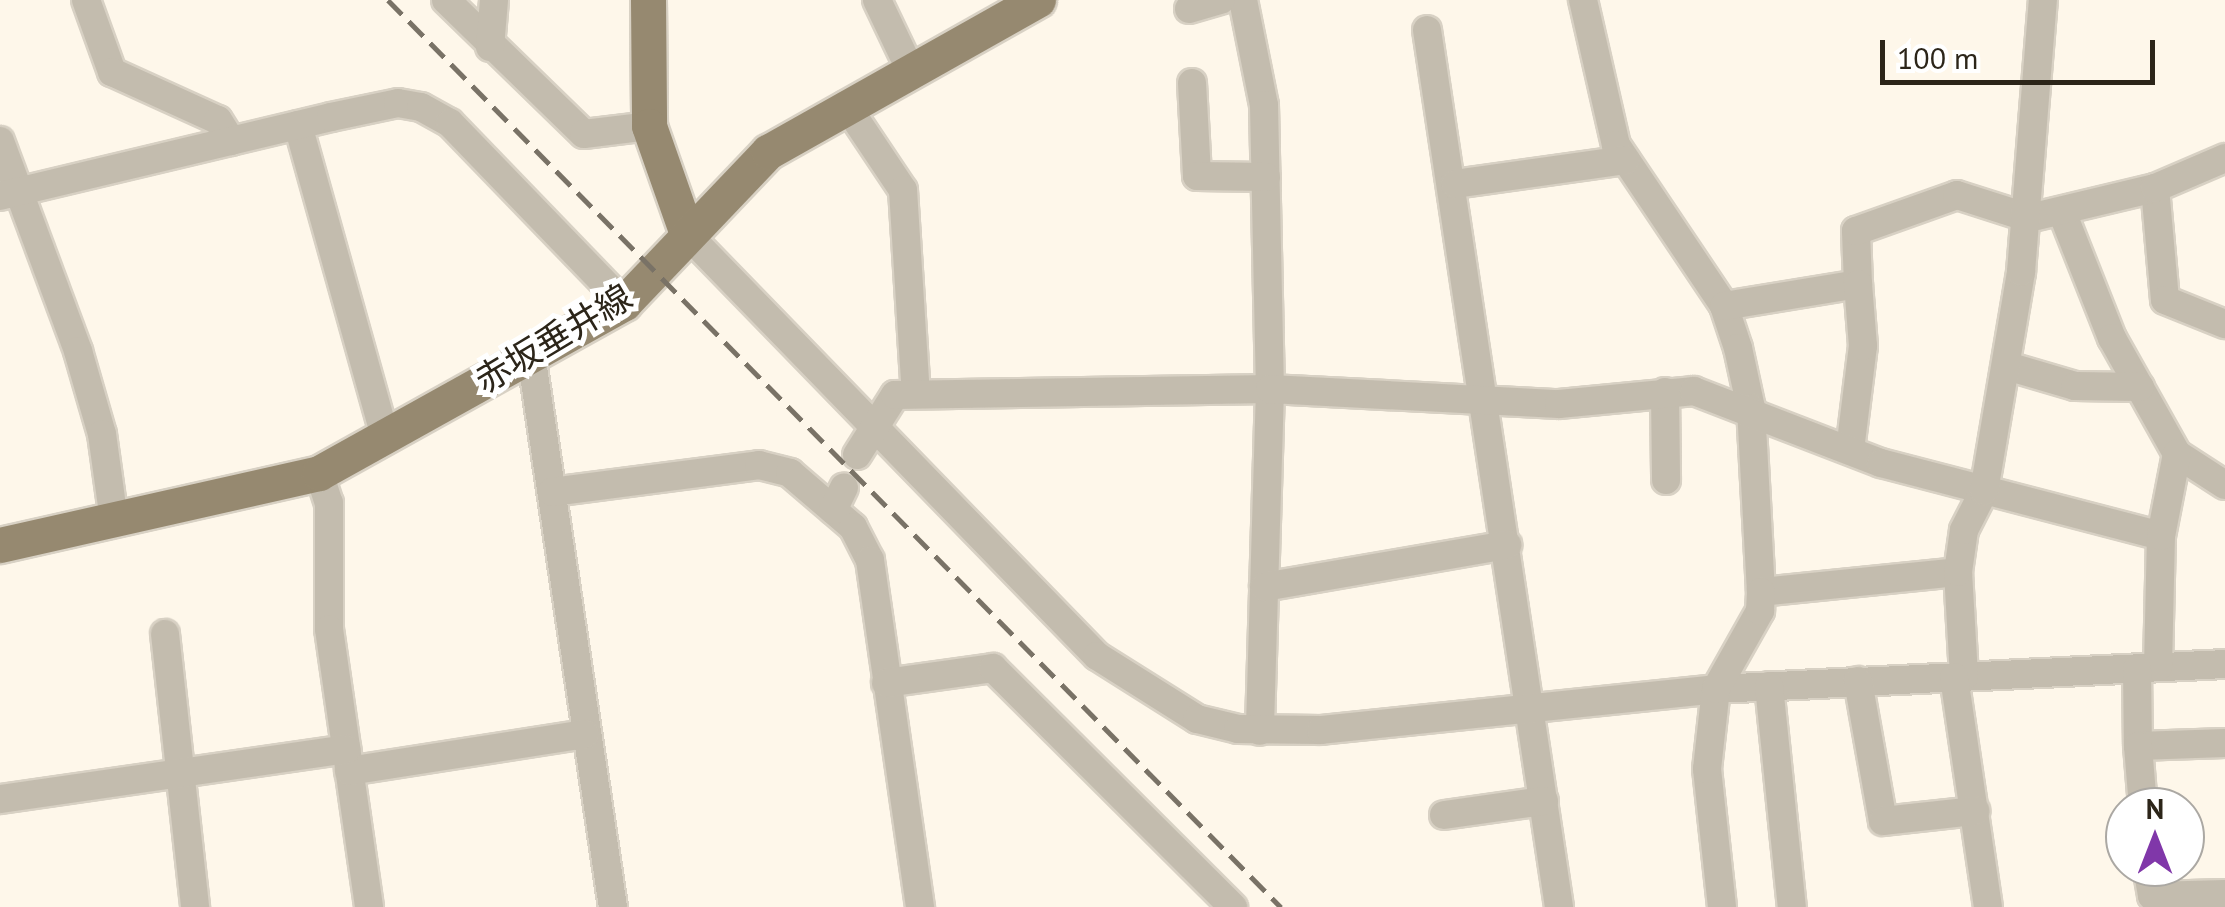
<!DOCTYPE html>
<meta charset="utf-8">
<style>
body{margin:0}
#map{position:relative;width:2225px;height:907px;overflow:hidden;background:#fef7ea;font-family:"PT Sans","Noto Sans JP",sans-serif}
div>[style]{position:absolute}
.roads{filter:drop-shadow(2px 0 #d8d1c4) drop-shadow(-2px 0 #d8d1c4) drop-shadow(0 2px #d8d1c4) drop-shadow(0 -2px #d8d1c4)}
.minor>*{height:28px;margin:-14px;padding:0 14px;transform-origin:14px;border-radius:14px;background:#c3bcae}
.major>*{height:35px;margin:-17.5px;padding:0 17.5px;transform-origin:17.5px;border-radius:17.5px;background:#968970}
.rail>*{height:5px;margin-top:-2.5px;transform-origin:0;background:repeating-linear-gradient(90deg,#797266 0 20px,transparent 0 30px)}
span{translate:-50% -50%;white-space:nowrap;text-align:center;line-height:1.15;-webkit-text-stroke:10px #fff;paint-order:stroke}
.street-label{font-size:35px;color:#2c2519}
.north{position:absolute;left:2105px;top:787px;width:100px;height:100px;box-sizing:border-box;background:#fff;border:2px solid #aba8a3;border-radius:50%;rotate:0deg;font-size:28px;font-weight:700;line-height:40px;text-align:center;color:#2c2519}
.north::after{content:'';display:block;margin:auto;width:35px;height:45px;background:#8037a9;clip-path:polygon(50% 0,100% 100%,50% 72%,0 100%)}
.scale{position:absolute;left:1880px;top:40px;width:275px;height:45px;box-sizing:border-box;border:5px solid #2c2519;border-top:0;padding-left:12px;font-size:30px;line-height:35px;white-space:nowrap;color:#2c2519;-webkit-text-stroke:8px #fff;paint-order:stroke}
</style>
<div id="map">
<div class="roads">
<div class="minor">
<div style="left:86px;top:0;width:77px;rotate:70.1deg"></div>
<div style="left:112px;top:72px;width:116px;rotate:24.4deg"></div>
<div style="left:218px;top:120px;width:25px;rotate:58deg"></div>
<div style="left:446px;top:0;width:192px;rotate:44.2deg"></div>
<div style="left:584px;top:134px;width:65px;rotate:-7deg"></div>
<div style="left:877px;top:0;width:74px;rotate:64.5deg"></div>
<div style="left:1243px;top:0;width:107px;rotate:78.7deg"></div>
<div style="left:1264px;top:105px;width:284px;rotate:88.8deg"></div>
<div style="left:1270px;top:389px;width:342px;rotate:91.7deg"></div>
<div style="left:1583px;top:0;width:149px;rotate:77.2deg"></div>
<div style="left:1616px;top:145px;width:194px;rotate:56.1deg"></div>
<div style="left:1724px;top:306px;width:44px;rotate:71.6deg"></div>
<div style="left:1738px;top:348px;width:61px;rotate:77.8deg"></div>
<div style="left:1751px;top:408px;width:184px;rotate:86.9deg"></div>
<div style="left:1761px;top:592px;width:198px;rotate:-5.8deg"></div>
<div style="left:1189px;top:9px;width:33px;rotate:-16deg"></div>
<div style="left:1427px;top:30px;width:887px;rotate:81.44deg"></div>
<div style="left:490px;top:47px;width:47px;rotate:-85.1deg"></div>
<div style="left:1192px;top:83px;width:93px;rotate:86.9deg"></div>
<div style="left:1197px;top:176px;width:69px;rotate:0.8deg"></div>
<div style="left:846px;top:105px;width:102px;rotate:56.2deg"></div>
<div style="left:903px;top:190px;width:204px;rotate:86.4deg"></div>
<div style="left:298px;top:125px;width:324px;rotate:74.4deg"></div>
<div style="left:0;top:141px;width:224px;rotate:69.6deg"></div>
<div style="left:78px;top:351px;width:86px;rotate:73.9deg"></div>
<div style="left:102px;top:434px;width:87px;rotate:82.1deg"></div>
<div style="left:1455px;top:184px;width:172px;rotate:-8deg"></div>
<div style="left:2155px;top:188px;width:112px;rotate:84.9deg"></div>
<div style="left:2165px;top:300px;width:65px;rotate:21.8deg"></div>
<div style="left:0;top:196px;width:340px;rotate:-13.4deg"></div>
<div style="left:331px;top:117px;width:68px;rotate:-11.8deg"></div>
<div style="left:398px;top:103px;width:23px;rotate:10deg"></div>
<div style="left:421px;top:107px;width:33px;rotate:29deg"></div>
<div style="left:450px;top:123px;width:250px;rotate:46deg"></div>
<div style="left:2062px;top:212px;width:136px;rotate:68.4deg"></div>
<div style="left:2112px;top:338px;width:133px;rotate:60.7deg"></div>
<div style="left:2177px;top:454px;width:57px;rotate:32.9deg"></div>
<div style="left:687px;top:234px;width:588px;rotate:45.83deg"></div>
<div style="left:1097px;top:656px;width:118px;rotate:32.2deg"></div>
<div style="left:1197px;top:719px;width:42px;rotate:13.7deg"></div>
<div style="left:1238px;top:729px;width:83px;rotate:0.7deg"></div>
<div style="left:1321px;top:730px;width:397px;rotate:-5.9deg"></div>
<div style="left:1716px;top:689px;width:510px;rotate:-2.81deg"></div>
<div style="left:1724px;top:306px;width:136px;rotate:-9.3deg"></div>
<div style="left:1858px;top:284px;width:53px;rotate:-92.2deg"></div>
<div style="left:1856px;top:231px;width:107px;rotate:-19.6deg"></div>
<div style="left:1957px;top:195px;width:76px;rotate:17.7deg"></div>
<div style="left:2029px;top:218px;width:130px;rotate:-13.4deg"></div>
<div style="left:2155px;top:188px;width:76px;rotate:-23.2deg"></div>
<div style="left:531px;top:354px;width:559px;rotate:81.57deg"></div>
<div style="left:2007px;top:366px;width:71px;rotate:16.4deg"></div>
<div style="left:2075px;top:386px;width:65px;rotate:0.9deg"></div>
<div style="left:1665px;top:392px;width:88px;rotate:89.3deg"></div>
<div style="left:1850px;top:450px;width:105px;rotate:-82.9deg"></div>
<div style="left:1863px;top:346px;width:62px;rotate:-94.6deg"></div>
<div style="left:857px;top:455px;width:71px;rotate:-57.7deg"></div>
<div style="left:895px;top:395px;width:375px;rotate:-0.9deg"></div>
<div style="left:1270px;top:389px;width:289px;rotate:3deg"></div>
<div style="left:1559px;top:404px;width:136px;rotate:-5.5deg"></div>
<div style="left:1694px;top:391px;width:200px;rotate:21.1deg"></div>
<div style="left:1881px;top:463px;width:289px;rotate:14.6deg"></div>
<div style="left:319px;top:473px;width:32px;rotate:72deg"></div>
<div style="left:329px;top:503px;width:126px;rotate:90deg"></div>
<div style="left:329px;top:629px;width:281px;rotate:81.8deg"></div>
<div style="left:552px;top:492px;width:209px;rotate:-7.4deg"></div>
<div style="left:759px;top:465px;width:32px;rotate:14deg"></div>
<div style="left:790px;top:473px;width:83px;rotate:40.6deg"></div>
<div style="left:853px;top:527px;width:37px;rotate:63deg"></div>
<div style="left:870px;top:560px;width:351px;rotate:81.8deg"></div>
<div style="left:833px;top:510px;width:25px;rotate:-64deg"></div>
<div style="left:1264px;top:587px;width:247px;rotate:-9.8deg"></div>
<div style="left:165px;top:634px;width:275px;rotate:83.7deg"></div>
<div style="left:2158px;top:667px;width:131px;rotate:-88.7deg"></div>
<div style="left:2161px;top:536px;width:84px;rotate:-79deg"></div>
<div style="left:2137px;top:669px;width:77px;rotate:89.3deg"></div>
<div style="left:2138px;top:746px;width:87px;rotate:-2deg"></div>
<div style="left:1964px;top:676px;width:104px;rotate:-93.3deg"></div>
<div style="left:1958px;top:572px;width:42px;rotate:-81.9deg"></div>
<div style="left:1964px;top:530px;width:44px;rotate:-62.9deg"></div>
<div style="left:1984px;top:491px;width:222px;rotate:-80.4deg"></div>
<div style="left:2021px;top:272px;width:273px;rotate:-85.4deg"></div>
<div style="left:1954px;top:677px;width:232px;rotate:81.6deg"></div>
<div style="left:1858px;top:681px;width:142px;rotate:79.9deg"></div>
<div style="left:1883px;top:821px;width:93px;rotate:-6.2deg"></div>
<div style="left:886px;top:683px;width:108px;rotate:-8deg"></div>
<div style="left:993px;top:668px;width:339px;rotate:44.9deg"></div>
<div style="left:1769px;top:686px;width:222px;rotate:84.1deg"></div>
<div style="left:2138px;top:746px;width:61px;rotate:85.3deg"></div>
<div style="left:349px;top:771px;width:239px;rotate:-8.9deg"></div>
<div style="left:0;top:799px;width:350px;rotate:-8.2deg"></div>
<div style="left:1444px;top:815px;width:101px;rotate:-8deg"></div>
<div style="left:2147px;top:867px;width:29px;rotate:80deg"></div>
<div style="left:2152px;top:896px;width:73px;rotate:-1.6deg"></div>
<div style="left:1722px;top:907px;width:139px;rotate:-96.2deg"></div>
<div style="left:1707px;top:769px;width:81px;rotate:-83.6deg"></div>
<div style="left:1716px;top:689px;width:90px;rotate:-60.6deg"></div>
<div style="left:1760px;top:611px;width:19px;rotate:-87deg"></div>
</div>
<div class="major">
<div style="left:648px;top:0;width:126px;rotate:89.5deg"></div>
<div style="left:649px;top:126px;width:114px;rotate:70.6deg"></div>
<div style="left:0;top:545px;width:327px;rotate:-12.7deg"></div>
<div style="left:319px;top:473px;width:349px;rotate:-29.1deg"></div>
<div style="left:624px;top:303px;width:209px;rotate:-46.4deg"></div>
<div style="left:768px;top:152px;width:310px;rotate:-29.4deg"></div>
</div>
</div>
<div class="rail">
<div style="left:388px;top:0;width:1273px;rotate:45.45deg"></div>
</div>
<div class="street-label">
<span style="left:553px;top:338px;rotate:-31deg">赤坂垂井線</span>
</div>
<div class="north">N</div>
<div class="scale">100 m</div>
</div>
